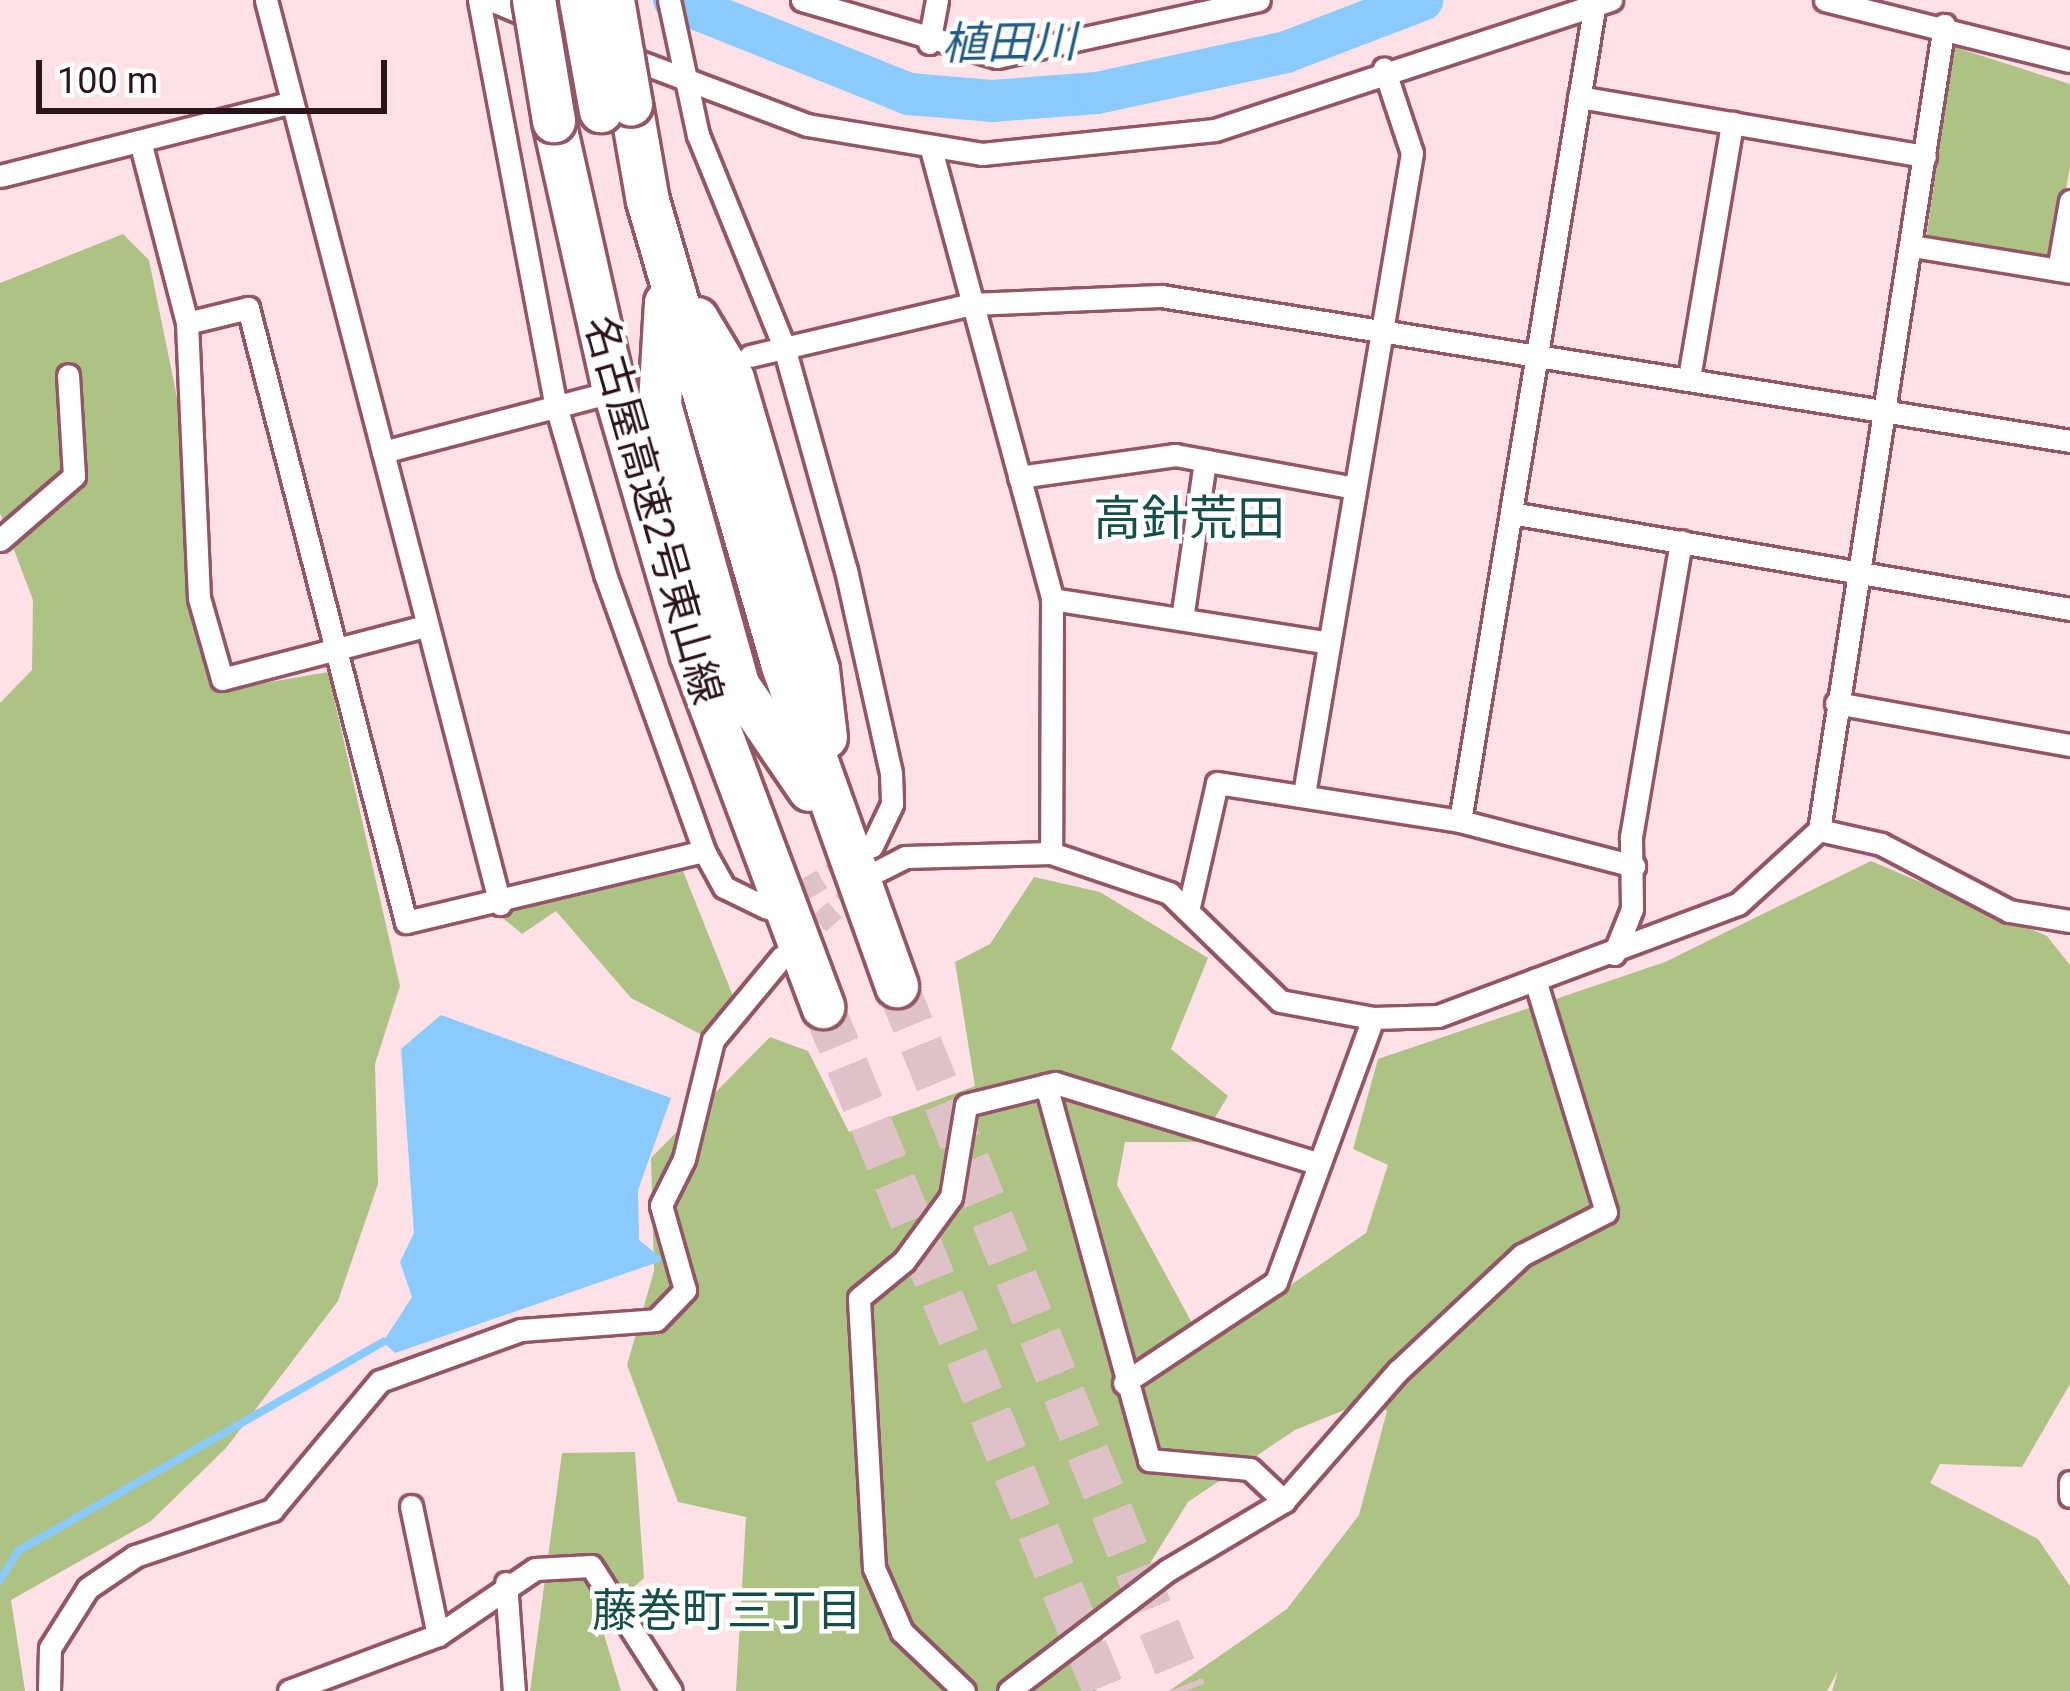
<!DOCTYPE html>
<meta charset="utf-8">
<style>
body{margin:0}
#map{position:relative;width:2070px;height:1691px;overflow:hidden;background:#fee1e7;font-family:Roboto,"Noto Sans JP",sans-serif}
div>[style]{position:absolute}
.green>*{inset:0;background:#aec285}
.water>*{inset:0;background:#8acafd}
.stream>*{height:8px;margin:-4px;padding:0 4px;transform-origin:4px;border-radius:4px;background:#8acafd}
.river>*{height:42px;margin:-21px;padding:0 21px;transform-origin:21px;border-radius:21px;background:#8acafd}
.street-tunnel>*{height:21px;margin-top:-10.5px;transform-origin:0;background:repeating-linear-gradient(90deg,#dec2c8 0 21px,transparent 0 31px)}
.highway-tunnel>*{height:42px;margin-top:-21px;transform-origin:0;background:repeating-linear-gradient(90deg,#dec2c8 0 42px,transparent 0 63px)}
.roads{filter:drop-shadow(3px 0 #925666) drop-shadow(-3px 0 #925666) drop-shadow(0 3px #925666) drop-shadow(0 -3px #925666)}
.street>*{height:21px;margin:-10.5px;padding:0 10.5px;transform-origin:10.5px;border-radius:10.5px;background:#fff}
.highway>*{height:42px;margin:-21px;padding:0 21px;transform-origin:21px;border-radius:21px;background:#fff}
.bridges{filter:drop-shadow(3px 0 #925666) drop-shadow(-3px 0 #925666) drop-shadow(0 3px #925666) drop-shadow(0 -3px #925666)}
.highway-bridge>*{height:42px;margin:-21px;padding:0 21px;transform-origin:21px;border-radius:21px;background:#fff}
span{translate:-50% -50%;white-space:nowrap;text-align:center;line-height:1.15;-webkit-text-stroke:9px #fff;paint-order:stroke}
.street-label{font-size:42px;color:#2c141b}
.water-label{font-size:45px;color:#215c86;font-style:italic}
.neighbourhood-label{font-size:45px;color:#154f48}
.quarter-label{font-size:48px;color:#154f48}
.scale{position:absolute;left:36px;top:60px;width:351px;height:54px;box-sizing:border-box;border:6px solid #2c141b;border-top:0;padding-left:15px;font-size:36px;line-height:42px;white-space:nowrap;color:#2c141b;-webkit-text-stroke:9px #fff;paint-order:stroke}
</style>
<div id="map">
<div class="green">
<div style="clip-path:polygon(1954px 47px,2070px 84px,2070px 167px,2050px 277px,1923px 259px)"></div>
<div style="clip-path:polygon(123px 234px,149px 260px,181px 417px,192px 600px,218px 691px,328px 672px,400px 986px,375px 1064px,378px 1184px,338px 1301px,226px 1448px,151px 1521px,11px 1600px,25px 1691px,0 1691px,0 703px,32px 670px,33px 600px,0 513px,0 283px)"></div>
<div style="clip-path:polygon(1871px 861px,2047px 936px,2070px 965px,2070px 1384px,2022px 1467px,1940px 1464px,1930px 1483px,2038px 1539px,2070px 1586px,2070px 1691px,1832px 1691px,1838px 1671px,1827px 1691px,1169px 1691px,1287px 1609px,1359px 1515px,1387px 1411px,1369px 1400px,1295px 1430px,1188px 1502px,1079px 1678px,1097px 1691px,736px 1691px,746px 1517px,678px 1502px,627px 1365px,654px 1271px,651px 1158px,770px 1037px,808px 1051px,849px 1132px,975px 1086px,955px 962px,990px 944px,1034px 877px,1100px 892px,1208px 958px,1171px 1049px,1228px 1096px,1200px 1142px,1125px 1142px,1117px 1185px,1204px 1345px,1366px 1233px,1388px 1165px,1353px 1149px,1378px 1059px,1665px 962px)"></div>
<div style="clip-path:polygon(683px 871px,733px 996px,706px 1037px,631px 998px,556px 911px,522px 934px,498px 914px)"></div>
<div style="clip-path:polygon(635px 1452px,644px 1578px,599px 1618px,621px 1691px,530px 1691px,562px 1453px)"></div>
</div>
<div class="water">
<div style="clip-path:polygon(441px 1015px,671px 1098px,638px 1190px,639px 1240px,664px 1260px,395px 1353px,383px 1342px,412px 1297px,400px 1262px,414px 1233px,401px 1049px)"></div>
</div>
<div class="stream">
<div style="left:0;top:1580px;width:34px;rotate:-58deg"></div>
<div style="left:18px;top:1551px;width:421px;rotate:-29.8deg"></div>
</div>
<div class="river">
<div style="left:674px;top:0;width:253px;rotate:21.8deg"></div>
<div style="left:909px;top:94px;width:83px;rotate:4.8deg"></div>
<div style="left:992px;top:101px;width:105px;rotate:-4.4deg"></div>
<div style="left:1097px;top:93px;width:193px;rotate:-12.2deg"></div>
<div style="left:1286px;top:52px;width:146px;rotate:-20.9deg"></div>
</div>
<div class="street-tunnel">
<div style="left:777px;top:905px;width:94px;rotate:-30.1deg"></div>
<div style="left:796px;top:944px;width:89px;rotate:-41.8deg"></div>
</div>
<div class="highway-tunnel">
<div style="left:897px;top:986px;width:762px;rotate:67.78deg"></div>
<div style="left:823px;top:1007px;width:739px;rotate:67.67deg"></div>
</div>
<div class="roads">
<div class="street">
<div style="left:266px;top:0;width:934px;rotate:75.49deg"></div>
<div style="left:479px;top:0;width:413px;rotate:79.3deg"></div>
<div style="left:556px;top:406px;width:175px;rotate:73.7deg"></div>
<div style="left:605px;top:574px;width:294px;rotate:70.3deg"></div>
<div style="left:704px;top:851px;width:41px;rotate:60.9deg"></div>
<div style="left:724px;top:887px;width:48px;rotate:26deg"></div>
<div style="left:491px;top:0;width:108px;rotate:23deg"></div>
<div style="left:669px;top:0;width:138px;rotate:77.9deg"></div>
<div style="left:698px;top:135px;width:229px;rotate:67.9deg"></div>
<div style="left:784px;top:347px;width:231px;rotate:74.5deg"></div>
<div style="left:846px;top:570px;width:208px;rotate:77.5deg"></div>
<div style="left:891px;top:773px;width:31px;rotate:88deg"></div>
<div style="left:892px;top:804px;width:47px;rotate:115.5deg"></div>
<div style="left:802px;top:0;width:203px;rotate:16.3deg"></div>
<div style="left:997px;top:57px;width:268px;rotate:-12.3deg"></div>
<div style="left:1825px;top:0;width:252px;rotate:14deg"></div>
<div style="left:929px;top:43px;width:44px;rotate:-79.5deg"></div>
<div style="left:619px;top:54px;width:201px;rotate:20.7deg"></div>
<div style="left:807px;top:125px;width:177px;rotate:9.4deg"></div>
<div style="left:982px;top:154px;width:234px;rotate:-5.9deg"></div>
<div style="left:1215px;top:130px;width:417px;rotate:-18.2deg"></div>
<div style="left:1579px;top:97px;width:351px;rotate:9.7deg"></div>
<div style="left:140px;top:141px;width:188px;rotate:75.5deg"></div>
<div style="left:187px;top:323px;width:275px;rotate:87.5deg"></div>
<div style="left:199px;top:598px;width:84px;rotate:74.1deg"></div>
<div style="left:222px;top:679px;width:211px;rotate:-14.6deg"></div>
<div style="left:931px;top:149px;width:466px;rotate:74.9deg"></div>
<div style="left:1052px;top:599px;width:254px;rotate:90.2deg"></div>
<div style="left:0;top:176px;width:301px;rotate:-14.2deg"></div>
<div style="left:1912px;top:246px;width:160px;rotate:9.3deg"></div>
<div style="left:2058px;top:270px;width:70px;rotate:-80.1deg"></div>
<div style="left:187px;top:323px;width:63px;rotate:-13.8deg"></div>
<div style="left:248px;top:308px;width:634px;rotate:75.57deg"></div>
<div style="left:406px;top:922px;width:306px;rotate:-13.4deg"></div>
<div style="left:750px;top:356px;width:227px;rotate:-13.2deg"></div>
<div style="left:971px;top:304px;width:190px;rotate:-2.4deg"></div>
<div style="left:1161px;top:296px;width:920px;rotate:9.06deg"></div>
<div style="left:1689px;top:378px;width:259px;rotate:-80.4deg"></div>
<div style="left:383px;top:452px;width:221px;rotate:-14.7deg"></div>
<div style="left:1019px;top:477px;width:158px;rotate:-8deg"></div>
<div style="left:1175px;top:455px;width:183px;rotate:10.4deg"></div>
<div style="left:1511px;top:513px;width:567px;rotate:9.74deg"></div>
<div style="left:0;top:540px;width:98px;rotate:-40.9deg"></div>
<div style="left:74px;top:476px;width:101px;rotate:-93.4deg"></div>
<div style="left:1052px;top:599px;width:280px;rotate:9deg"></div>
<div style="left:1182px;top:619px;width:160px;rotate:-81.7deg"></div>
<div style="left:1836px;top:703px;width:238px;rotate:10.2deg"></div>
<div style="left:1304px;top:794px;width:650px;rotate:-80.44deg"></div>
<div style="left:1412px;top:153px;width:89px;rotate:-108.4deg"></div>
<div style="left:1460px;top:821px;width:829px;rotate:-80.63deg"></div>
<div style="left:1819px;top:830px;width:815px;rotate:-81.17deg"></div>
<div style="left:878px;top:871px;width:30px;rotate:-27deg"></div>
<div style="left:905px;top:857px;width:146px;rotate:-1.6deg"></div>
<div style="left:1051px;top:853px;width:125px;rotate:18.7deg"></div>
<div style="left:1169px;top:893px;width:155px;rotate:44.2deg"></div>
<div style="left:1280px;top:1001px;width:95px;rotate:10.4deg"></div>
<div style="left:1373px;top:1018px;width:65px;rotate:-1.8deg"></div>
<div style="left:1438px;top:1016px;width:320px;rotate:-20.5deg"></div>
<div style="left:1738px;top:904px;width:110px;rotate:-42.4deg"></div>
<div style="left:1819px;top:830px;width:64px;rotate:12.7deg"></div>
<div style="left:1881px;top:844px;width:144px;rotate:27.6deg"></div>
<div style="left:2009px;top:911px;width:62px;rotate:9.3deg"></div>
<div style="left:1188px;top:911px;width:131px;rotate:-77.2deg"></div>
<div style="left:1217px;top:783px;width:246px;rotate:8.9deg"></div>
<div style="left:1460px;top:821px;width:180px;rotate:14.5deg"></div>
<div style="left:1614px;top:954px;width:48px;rotate:-68.2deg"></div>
<div style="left:1632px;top:909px;width:72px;rotate:-90.8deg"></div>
<div style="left:1631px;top:837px;width:300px;rotate:-80.4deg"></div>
<div style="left:1046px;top:1085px;width:389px;rotate:74.6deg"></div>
<div style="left:1149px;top:1460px;width:101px;rotate:5.1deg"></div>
<div style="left:1250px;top:1469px;width:47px;rotate:43.3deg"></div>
<div style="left:1124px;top:1383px;width:182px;rotate:-33.6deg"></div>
<div style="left:1276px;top:1282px;width:281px;rotate:-69.8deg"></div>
<div style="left:2070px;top:1482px;width:14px;rotate:90deg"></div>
<div style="left:411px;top:1506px;width:132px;rotate:78.2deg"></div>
<div style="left:506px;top:1583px;width:108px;rotate:85.8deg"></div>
<div style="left:49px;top:1691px;width:43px;rotate:-88.7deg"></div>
<div style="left:50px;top:1648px;width:71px;rotate:-57.7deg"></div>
<div style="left:88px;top:1588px;width:57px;rotate:-34.2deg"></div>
<div style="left:135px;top:1556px;width:145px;rotate:-18.6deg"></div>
<div style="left:272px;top:1510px;width:168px;rotate:-50.1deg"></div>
<div style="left:380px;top:1381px;width:150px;rotate:-19.9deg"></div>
<div style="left:521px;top:1330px;width:135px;rotate:-4.2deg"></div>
<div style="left:656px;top:1320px;width:42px;rotate:-46deg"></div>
<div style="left:685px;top:1290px;width:88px;rotate:-105.8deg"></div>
<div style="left:661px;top:1205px;width:51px;rotate:-63.4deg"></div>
<div style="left:684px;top:1159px;width:122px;rotate:-76.3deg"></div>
<div style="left:713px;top:1040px;width:108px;rotate:-50.3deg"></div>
<div style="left:289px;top:1691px;width:159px;rotate:-20.6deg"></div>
<div style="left:438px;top:1635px;width:117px;rotate:-34.2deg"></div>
<div style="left:535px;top:1569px;width:56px;rotate:-3.1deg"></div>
<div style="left:591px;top:1566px;width:148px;rotate:57.4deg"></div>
<div style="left:964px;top:1691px;width:86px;rotate:-136.4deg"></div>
<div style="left:902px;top:1632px;width:70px;rotate:-113.6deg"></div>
<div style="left:874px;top:1568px;width:270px;rotate:-93.2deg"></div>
<div style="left:859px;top:1298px;width:58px;rotate:-39.4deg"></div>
<div style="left:904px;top:1261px;width:79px;rotate:-53.7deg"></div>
<div style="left:951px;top:1197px;width:93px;rotate:-80.7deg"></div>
<div style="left:966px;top:1105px;width:92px;rotate:-13.9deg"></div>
<div style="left:1055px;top:1083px;width:274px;rotate:17deg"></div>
<div style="left:1009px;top:1691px;width:200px;rotate:-37.3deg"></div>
<div style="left:1168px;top:1570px;width:135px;rotate:-30.7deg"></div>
<div style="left:1284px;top:1501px;width:173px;rotate:-48.8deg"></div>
<div style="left:1398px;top:1371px;width:170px;rotate:-43.1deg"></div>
<div style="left:1522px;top:1255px;width:94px;rotate:-27.1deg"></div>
<div style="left:1606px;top:1212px;width:243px;rotate:-107deg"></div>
</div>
<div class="highway">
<div style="left:631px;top:104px;width:98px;rotate:80.1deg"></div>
<div style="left:648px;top:201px;width:484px;rotate:73.8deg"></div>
<div style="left:783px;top:666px;width:340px;rotate:70.4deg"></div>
<div style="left:554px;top:121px;width:266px;rotate:77.4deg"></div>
<div style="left:612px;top:381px;width:286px;rotate:73.8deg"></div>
<div style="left:692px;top:656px;width:375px;rotate:69.5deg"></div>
<div style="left:666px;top:303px;width:102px;rotate:93.4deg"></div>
<div style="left:660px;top:405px;width:291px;rotate:74.4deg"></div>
<div style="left:738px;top:685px;width:127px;rotate:55.6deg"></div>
<div style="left:697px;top:319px;width:70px;rotate:59deg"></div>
<div style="left:733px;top:379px;width:303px;rotate:73.7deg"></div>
<div style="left:818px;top:670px;width:68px;rotate:83.3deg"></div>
</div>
</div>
<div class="bridges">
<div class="highway-bridge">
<div style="left:534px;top:0;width:123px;rotate:80.6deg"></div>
<div style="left:581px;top:0;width:113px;rotate:79.8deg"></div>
<div style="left:613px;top:0;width:106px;rotate:80.2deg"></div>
</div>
</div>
<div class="street-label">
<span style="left:653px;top:510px;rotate:74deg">名古屋高速2号東山線</span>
</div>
<div class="water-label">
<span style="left:1009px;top:43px;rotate:-1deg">植田川</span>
</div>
<div class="neighbourhood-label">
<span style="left:727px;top:1611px">藤巻町三丁目</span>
</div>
<div class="quarter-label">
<span style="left:1189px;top:519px">高針荒田</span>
</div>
<div class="scale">100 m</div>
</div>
